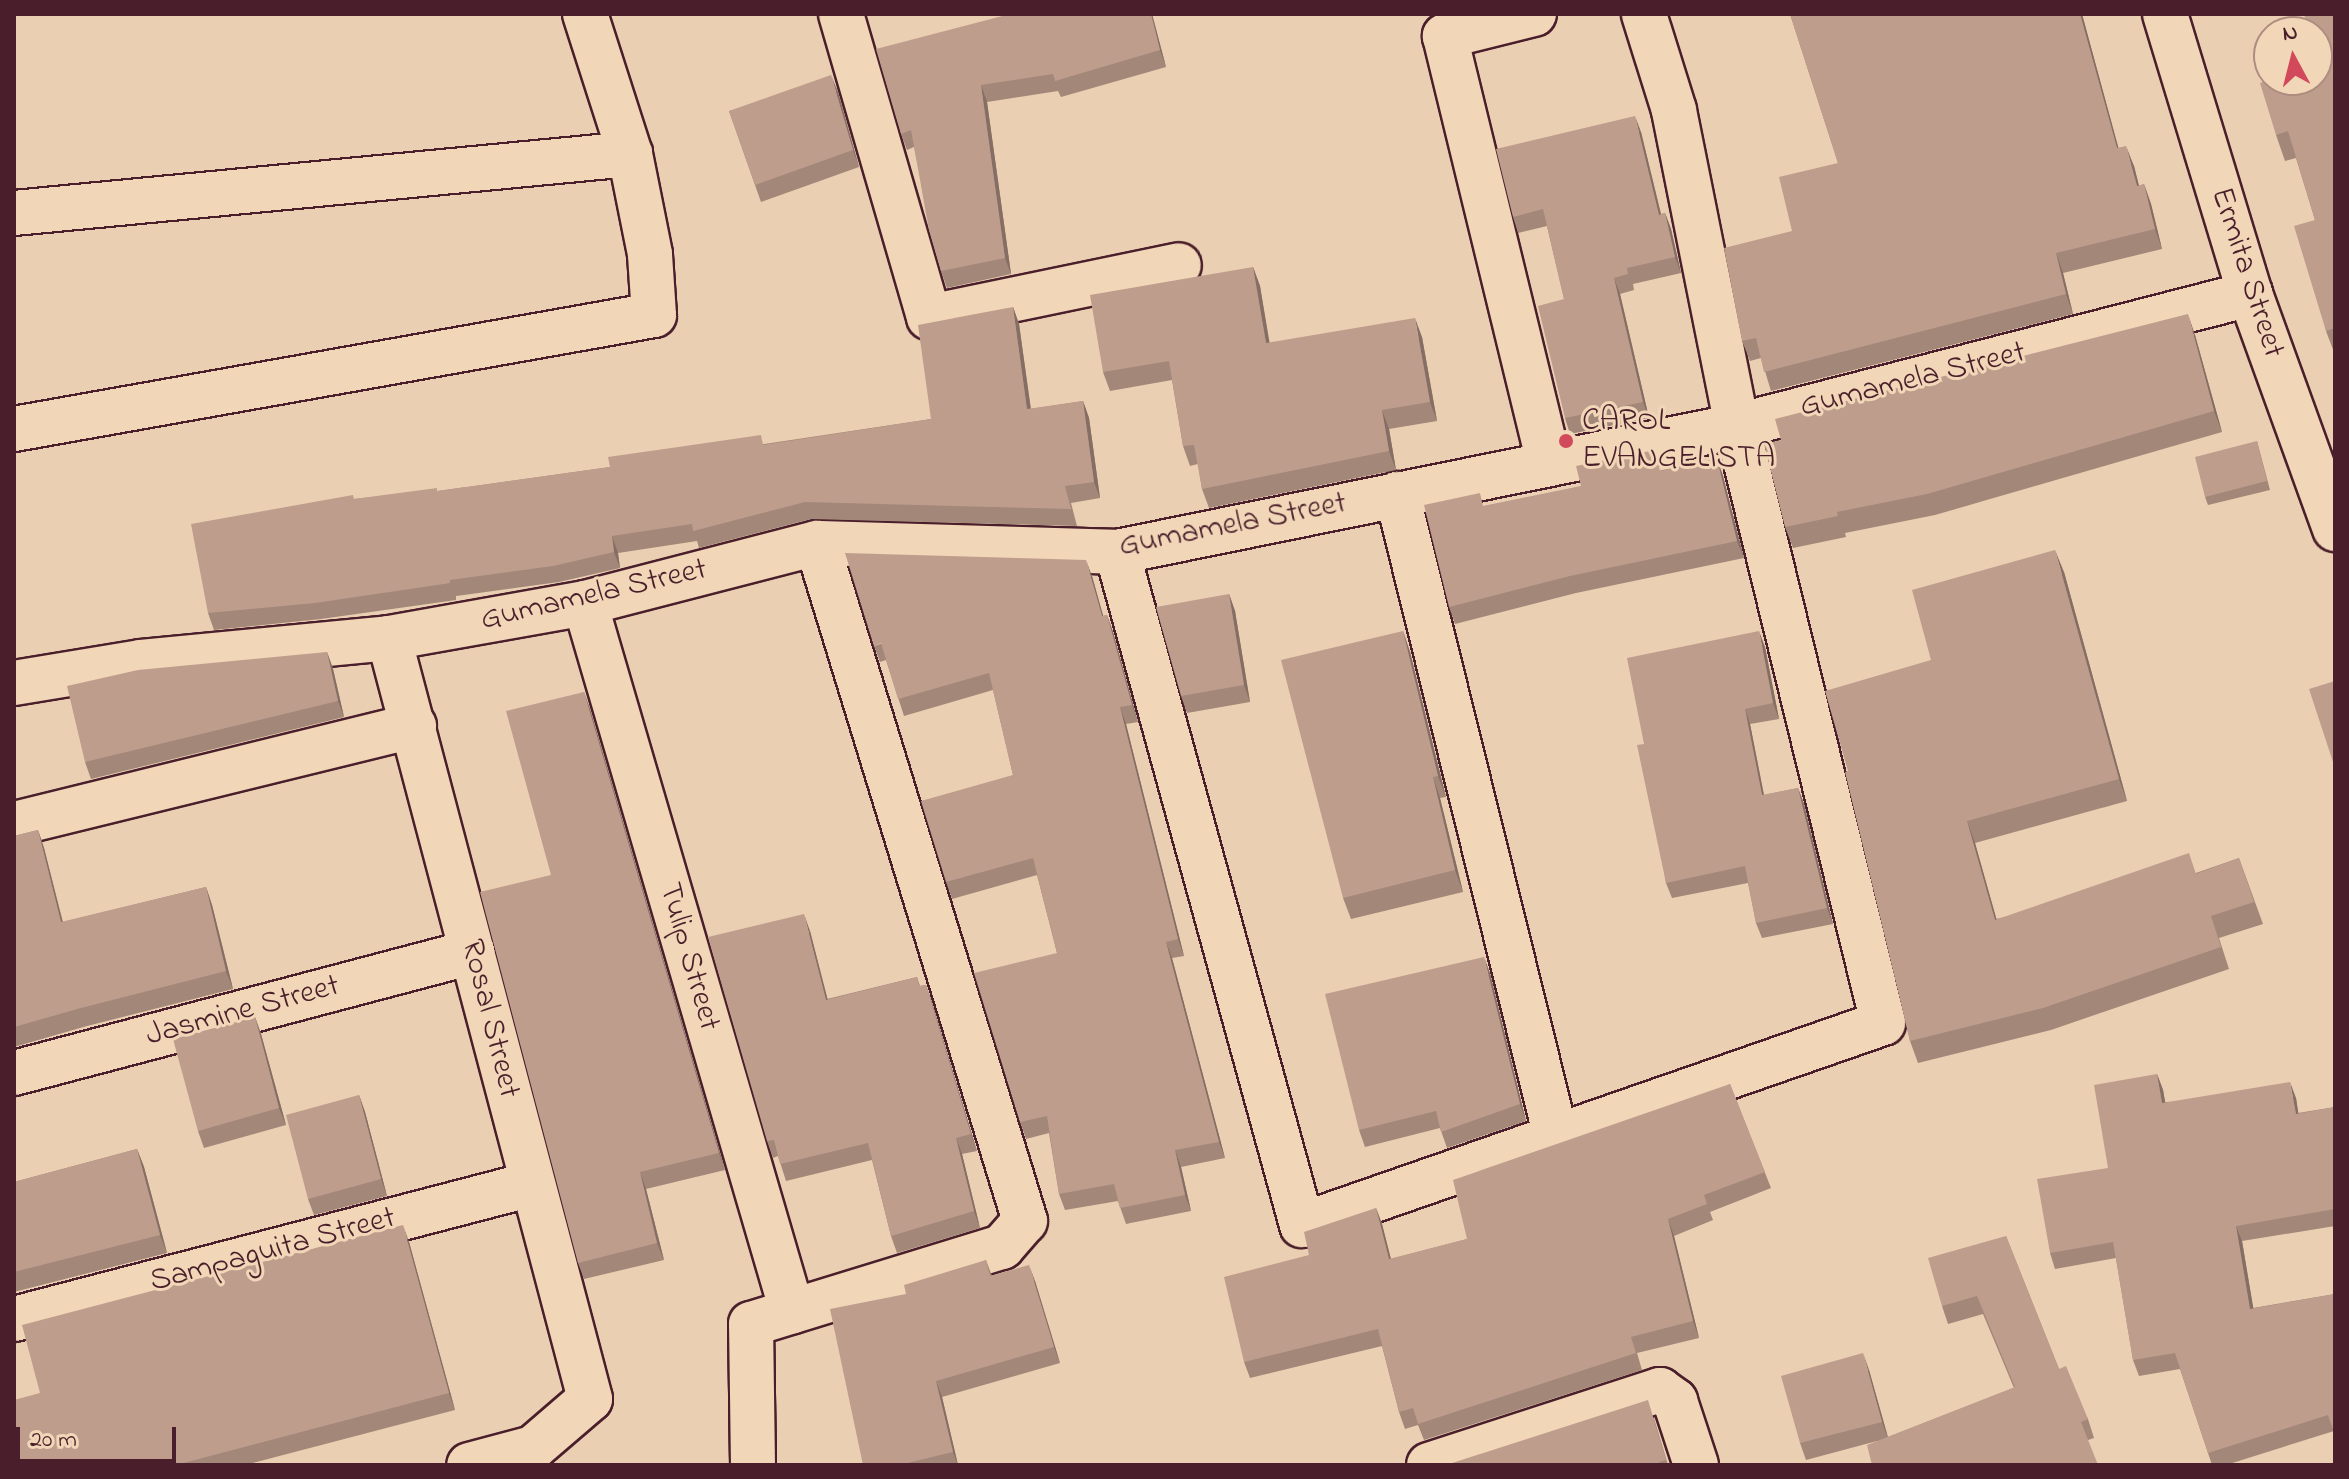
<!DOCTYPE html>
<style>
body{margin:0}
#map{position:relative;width:2349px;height:1479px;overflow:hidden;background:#eacfb2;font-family:"Indie Flower",sans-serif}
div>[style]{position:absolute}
.roads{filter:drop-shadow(2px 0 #4a1f2b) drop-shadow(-2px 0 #4a1f2b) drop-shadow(0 2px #4a1f2b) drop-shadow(0 -2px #4a1f2b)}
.minor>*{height:44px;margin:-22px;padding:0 22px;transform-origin:22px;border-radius:22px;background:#f1d6b8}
.major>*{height:44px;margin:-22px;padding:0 22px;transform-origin:22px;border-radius:22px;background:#f1d6b8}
.wall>*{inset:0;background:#a38779}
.shaded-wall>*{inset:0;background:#856e63}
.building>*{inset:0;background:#be9d8d}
.dots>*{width:22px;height:22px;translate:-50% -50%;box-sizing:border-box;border:4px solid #f1d6b8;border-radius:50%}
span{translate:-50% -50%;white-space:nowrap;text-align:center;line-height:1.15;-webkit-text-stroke:6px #f1d6b8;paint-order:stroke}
.street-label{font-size:32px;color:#4a1f2b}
.poi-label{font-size:32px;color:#4a1f2b}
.left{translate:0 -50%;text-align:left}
.frame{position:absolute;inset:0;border:16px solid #4a1f2b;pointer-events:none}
.north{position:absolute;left:2253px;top:16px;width:80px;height:80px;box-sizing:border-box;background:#f1d6b8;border:2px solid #ae8d80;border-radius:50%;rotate:353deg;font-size:22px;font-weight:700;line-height:32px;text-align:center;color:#4a1f2b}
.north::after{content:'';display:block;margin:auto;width:28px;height:36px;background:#d1495b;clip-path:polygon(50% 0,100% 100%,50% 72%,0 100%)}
.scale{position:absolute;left:16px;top:1427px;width:160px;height:36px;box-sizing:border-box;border:4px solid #4a1f2b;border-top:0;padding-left:10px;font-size:24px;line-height:28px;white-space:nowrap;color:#4a1f2b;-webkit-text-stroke:6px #f1d6b8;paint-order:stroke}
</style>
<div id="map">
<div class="roads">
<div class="minor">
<div style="left:841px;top:14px;width:316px;rotate:73.8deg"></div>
<div style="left:929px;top:317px;width:255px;rotate:-11.7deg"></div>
<div style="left:1534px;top:14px;width:92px;rotate:166.1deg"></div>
<div style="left:1445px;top:36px;width:440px;rotate:76.3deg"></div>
<div style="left:14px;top:213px;width:619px;rotate:-5.47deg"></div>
<div style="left:14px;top:429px;width:650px;rotate:-10.1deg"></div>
<div style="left:654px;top:315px;width:61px;rotate:-93.8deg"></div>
<div style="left:650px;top:254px;width:102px;rotate:-101.3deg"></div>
<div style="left:630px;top:154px;width:147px;rotate:-107.8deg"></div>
<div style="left:1397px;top:494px;width:662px;rotate:76.11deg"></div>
<div style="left:1117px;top:552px;width:698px;rotate:74.63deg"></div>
<div style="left:1302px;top:1225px;width:615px;rotate:-19.17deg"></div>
<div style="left:1883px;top:1023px;width:615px;rotate:-103.74deg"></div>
<div style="left:1737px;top:426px;width:322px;rotate:-101.3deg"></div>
<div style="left:1674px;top:110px;width:101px;rotate:-107.4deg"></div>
<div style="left:585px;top:603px;width:738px;rotate:73.7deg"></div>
<div style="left:389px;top:638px;width:787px;rotate:75.2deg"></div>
<div style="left:590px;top:1399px;width:75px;rotate:139.3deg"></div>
<div style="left:533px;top:1448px;width:66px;rotate:165.1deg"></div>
<div style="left:14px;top:683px;width:129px;rotate:-9.4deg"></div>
<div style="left:141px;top:662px;width:249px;rotate:-5.5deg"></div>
<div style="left:389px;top:638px;width:199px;rotate:-10.1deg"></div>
<div style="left:585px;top:603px;width:240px;rotate:-14.5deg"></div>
<div style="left:817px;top:543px;width:300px;rotate:1.7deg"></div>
<div style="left:1117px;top:552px;width:633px;rotate:-11.49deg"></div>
<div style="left:1737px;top:426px;width:530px;rotate:-14.43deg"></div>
<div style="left:14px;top:824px;width:412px;rotate:-13.8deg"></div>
<div style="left:14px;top:1073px;width:474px;rotate:-14.8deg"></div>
<div style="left:14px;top:1319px;width:535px;rotate:-14.61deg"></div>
<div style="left:753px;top:1465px;width:141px;rotate:-90.8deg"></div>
<div style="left:751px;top:1324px;width:263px;rotate:-17.1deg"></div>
<div style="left:1002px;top:1247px;width:35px;rotate:-49deg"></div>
<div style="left:1025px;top:1221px;width:709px;rotate:-107.06deg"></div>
<div style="left:1429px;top:1465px;width:243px;rotate:-18deg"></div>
<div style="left:1660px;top:1390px;width:19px;rotate:36deg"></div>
<div style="left:1675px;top:1401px;width:67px;rotate:71.8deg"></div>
</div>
<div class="major">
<div style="left:2165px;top:14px;width:293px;rotate:73.1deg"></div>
<div style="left:2250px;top:294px;width:250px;rotate:70.1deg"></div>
</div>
</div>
<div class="wall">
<div style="clip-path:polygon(1010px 14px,1152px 14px,1166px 67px,1061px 97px,1058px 91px,987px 102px,1011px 274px,947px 288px,941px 271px,914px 147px,907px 150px,901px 134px)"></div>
<div style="clip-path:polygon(1790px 14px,2082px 14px,2118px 148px,2134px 166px,2139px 186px,2144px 184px,2151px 204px,2162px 249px,2063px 273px,2073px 314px,1771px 391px,1761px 358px,1750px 361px,1742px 341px,1792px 231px,1838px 163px)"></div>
<div style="clip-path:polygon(2335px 14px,2335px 355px,2326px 331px,2315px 220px,2296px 158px,2285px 161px,2276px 135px,2317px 66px)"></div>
<div style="clip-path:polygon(838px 92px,859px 167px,761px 202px,729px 111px)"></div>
<div style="clip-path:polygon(1641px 132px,1661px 214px,1665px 213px,1671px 229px,1681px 273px,1633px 284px,1634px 290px,1620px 294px,1649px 418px,1570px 434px,1565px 418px,1564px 299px,1547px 226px,1518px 233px,1513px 217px)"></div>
<div style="clip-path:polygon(1253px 267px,1260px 286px,1269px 343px,1422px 337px,1437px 421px,1389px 429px,1396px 470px,1209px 508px,1202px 489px,1198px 464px,1190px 466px,1183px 446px,1172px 380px,1110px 391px,1103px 372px)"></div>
<div style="clip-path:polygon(1013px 307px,1019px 324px,1031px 409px,1083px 401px,1089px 418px,1100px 498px,1071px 503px,1077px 526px,811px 519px,699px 548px,697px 541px,618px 553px,620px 568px,559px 582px,456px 596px,456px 600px,321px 619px,214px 630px,208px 613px,354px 499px,438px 491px,610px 467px,931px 419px)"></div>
<div style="clip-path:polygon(2195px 335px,2222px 432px,1935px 515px,1845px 533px,1846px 537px,1793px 548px,1785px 527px,1781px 440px)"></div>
<div style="clip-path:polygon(2257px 441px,2270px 490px,2208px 505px,2205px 497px)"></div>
<div style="clip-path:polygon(1717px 459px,1723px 476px,1744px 558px,1576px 593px,1455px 624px,1449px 607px,1485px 506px)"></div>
<div style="clip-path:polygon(2064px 572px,2127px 801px,1975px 843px,1996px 919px,2196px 873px,2239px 858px,2263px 924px,2219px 938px,2229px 969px,2051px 1030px,1918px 1063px,1910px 1041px,1848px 771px,1931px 660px)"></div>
<div style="clip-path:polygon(1092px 576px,1103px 616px,1107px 615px,1113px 632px,1138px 722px,1126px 724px,1184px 956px,1172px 958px,1225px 1158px,1181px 1167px,1191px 1211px,1126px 1224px,1118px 1201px,1065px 1210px,1059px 1194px,1049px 1133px,1026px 1139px,1020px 1122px,1057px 953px,1037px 875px,952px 899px,946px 882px,1013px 775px,993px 690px,904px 716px,886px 660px,880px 662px,874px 646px)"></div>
<div style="clip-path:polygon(1229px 594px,1235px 611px,1250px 702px,1187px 713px,1181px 696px)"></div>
<div style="clip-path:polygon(1403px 631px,1410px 652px,1446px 797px,1440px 798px,1463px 892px,1351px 919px,1343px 898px)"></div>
<div style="clip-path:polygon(1765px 647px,1779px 719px,1750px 724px,1764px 795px,1798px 788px,1804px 804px,1833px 924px,1762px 938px,1756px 923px,1748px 883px,1672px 898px,1666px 883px,1644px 744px)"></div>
<div style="clip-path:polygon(327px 652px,333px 669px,344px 717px,91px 779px,85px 762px)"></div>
<div style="clip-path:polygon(584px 692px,590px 709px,725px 1170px,646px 1189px,664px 1260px,584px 1279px,578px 1263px,551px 875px)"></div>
<div style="clip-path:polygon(38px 830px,44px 848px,63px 922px,206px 887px,212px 905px,233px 989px,87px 1026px,14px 1047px,14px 836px)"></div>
<div style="clip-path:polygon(810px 931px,827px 999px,917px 977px,920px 986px,926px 985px,977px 1151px,962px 1154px,980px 1228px,897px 1253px,891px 1236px,872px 1160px,786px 1181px,778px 1156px,773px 1158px,767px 1141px)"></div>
<div style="clip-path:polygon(1490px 973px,1526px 1121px,1447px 1148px,1440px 1128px,1365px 1147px,1359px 1130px)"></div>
<div style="clip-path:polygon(255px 1017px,261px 1034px,286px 1125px,204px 1148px,198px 1131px)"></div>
<div style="clip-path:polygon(2157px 1074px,2163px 1090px,2165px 1102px,2296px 1098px,2298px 1113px,2335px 1107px,2335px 1226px,2242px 1241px,2253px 1308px,2335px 1294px,2334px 1431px,2226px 1465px,2212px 1465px,2180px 1369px,2139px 1376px,2133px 1360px,2116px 1258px,2055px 1269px,2050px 1253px,2108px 1168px)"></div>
<div style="clip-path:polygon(1730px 1084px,1771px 1188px,1710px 1212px,1713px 1220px,1674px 1236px,1699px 1338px,1637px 1353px,1642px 1370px,1424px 1440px,1418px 1425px,1405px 1429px,1399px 1412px,1382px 1346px,1250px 1378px,1244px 1362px,1309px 1255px,1376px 1208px,1382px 1224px,1391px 1259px,1467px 1239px)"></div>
<div style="clip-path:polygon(359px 1095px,365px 1112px,387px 1196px,314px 1215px,308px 1199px)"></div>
<div style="clip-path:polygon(137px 1149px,144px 1167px,167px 1253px,14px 1292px,14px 1182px)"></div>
<div style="clip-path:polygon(2006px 1236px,2059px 1369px,2088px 1419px,2094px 1438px,2088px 1440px,1877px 1441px,1806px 1460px,1800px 1443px,1869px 1370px,1888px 1437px,2014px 1388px,1983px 1314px,1948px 1324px,1942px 1306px)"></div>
<div style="clip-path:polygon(409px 1242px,455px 1410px,245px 1465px,14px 1465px,40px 1393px)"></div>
<div style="clip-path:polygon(986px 1260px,992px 1276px,1035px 1281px,1060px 1363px,942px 1397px,958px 1465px,863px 1465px,906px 1294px)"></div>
<div style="clip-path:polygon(1654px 1418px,1668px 1465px,1446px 1465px)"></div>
</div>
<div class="shaded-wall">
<div style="clip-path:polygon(1151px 14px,1152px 14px,1166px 67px,1160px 50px)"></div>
<div style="clip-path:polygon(2080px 14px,2082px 14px,2124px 168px,2117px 148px)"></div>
<div style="clip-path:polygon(831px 75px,838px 92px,859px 167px,853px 150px)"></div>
<div style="clip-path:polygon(981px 85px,987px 102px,1011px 274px,1005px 258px)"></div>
<div style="clip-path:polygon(1635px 116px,1641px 132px,1665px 231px,1659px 215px)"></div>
<div style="clip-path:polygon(2126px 146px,2134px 166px,2144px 206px,2137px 186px)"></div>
<div style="clip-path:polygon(2144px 184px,2151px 204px,2162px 249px,2155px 229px)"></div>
<div style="clip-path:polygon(1665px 213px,1671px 229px,1681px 273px,1675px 257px)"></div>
<div style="clip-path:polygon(2056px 253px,2063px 273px,2073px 314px,2066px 294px)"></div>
<div style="clip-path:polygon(1253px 267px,1260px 286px,1273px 363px,1266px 343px)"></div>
<div style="clip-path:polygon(1614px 278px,1620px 294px,1649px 418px,1643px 402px)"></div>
<div style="clip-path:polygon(1013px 307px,1019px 324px,1033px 426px,1027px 409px)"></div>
<div style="clip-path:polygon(2188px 314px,2195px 335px,2222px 432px,2214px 411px)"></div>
<div style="clip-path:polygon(1415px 318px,1422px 337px,1437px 421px,1430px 402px)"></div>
<div style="clip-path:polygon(1083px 401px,1089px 418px,1100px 498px,1094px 482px)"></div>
<div style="clip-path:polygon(1382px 410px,1389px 429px,1396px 470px,1389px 451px)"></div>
<div style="clip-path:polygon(1717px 459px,1723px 476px,1744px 558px,1737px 541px)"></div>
<div style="clip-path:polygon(612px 536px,618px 553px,620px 568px,614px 552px)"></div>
<div style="clip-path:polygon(2055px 550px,2064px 572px,2127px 801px,2119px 779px)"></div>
<div style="clip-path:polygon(1086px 560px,1092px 576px,1108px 633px,1102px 616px)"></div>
<div style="clip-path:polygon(1229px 594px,1235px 611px,1250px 702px,1244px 685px)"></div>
<div style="clip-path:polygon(1107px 615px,1113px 632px,1138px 722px,1132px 705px)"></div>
<div style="clip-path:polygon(1403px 631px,1410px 652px,1446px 797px,1438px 776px)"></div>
<div style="clip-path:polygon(1759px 631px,1765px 647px,1779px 719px,1773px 703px)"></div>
<div style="clip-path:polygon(327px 652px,333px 669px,344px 717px,338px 701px)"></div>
<div style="clip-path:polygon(584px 692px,590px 709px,725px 1170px,719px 1153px)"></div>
<div style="clip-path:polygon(1120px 707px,1126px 724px,1184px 956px,1178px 939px)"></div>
<div style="clip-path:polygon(1745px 709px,1750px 724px,1767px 811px,1762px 795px)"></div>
<div style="clip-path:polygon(1433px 777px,1440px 798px,1463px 892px,1455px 870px)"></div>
<div style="clip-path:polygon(1798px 788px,1804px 804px,1833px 924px,1827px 908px)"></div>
<div style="clip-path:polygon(1967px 821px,1975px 843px,2003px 942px,1995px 920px)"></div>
<div style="clip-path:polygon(38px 830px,44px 848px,67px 940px,61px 922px)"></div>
<div style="clip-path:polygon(206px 887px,212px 905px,233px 989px,226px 971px)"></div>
<div style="clip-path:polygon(804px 914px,810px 931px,832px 1016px,826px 1000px)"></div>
<div style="clip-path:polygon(1166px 942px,1172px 958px,1225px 1158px,1219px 1142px)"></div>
<div style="clip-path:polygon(1484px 957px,1490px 973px,1526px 1121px,1520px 1104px)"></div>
<div style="clip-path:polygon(926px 985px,932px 1002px,977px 1151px,971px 1134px)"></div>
<div style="clip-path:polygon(255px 1017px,261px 1034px,286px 1125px,279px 1108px)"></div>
<div style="clip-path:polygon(2157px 1074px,2163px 1090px,2168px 1118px,2162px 1103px)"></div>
<div style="clip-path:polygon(2290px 1082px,2296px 1098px,2301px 1130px,2296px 1114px)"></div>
<div style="clip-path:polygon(359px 1095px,365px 1112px,387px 1196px,381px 1179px)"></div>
<div style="clip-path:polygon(956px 1138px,962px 1154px,980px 1228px,974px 1211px)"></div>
<div style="clip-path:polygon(137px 1149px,144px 1167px,167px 1253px,160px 1235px)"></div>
<div style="clip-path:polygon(1175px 1150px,1181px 1167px,1191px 1211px,1185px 1195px)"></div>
<div style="clip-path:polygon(640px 1172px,646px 1189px,664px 1260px,657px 1243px)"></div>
<div style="clip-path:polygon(1376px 1208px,1382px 1224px,1395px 1276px,1389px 1259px)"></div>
<div style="clip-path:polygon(1668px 1219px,1674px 1236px,1699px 1338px,1693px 1321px)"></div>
<div style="clip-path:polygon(403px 1225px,409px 1242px,455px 1410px,449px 1393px)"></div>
<div style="clip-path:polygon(2236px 1226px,2242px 1241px,2256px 1324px,2250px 1309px)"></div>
<div style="clip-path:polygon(1029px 1265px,1035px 1281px,1060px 1363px,1054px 1347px)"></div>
<div style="clip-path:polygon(1863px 1353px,1869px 1370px,1888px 1438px,1882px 1422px)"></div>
<div style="clip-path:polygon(936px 1381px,942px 1397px,958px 1465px,953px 1452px)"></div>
</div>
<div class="building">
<div style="clip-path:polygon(1010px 14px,1151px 14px,1160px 50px,1055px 81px,1053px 74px,981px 85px,1005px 258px,941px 271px,929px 230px,911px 130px,901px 134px,876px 49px)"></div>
<div style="clip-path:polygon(1790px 14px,2080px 14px,2117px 148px,2126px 146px,2137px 186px,2144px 184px,2155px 229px,2056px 253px,2066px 294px,1764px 372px,1756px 338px,1742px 341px,1724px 248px,1792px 231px,1779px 177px,1838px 163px)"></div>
<div style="clip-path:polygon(2304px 14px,2335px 14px,2335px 328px,2326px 331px,2294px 226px,2315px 220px,2288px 131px,2276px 135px,2260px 83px,2269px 80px,2317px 80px,2317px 32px,2309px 32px)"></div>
<div style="clip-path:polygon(831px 75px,853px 150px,755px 185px,729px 111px)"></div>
<div style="clip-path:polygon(1635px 116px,1659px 215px,1665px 213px,1675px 257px,1627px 268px,1628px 274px,1614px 278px,1643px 402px,1565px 418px,1538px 306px,1564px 299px,1543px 209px,1513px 217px,1496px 149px)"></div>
<div style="clip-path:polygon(1253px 267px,1266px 343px,1415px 318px,1430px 402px,1382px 410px,1389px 451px,1202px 489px,1194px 445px,1183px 446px,1169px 361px,1103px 372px,1090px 295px)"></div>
<div style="clip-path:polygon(1013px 307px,1027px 409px,1083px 401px,1094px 482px,1065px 486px,1071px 509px,805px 502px,693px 531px,692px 524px,612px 536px,614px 552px,553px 566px,450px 580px,450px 583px,315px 603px,208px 613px,191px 524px,353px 495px,354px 499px,437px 488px,437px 491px,610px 467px,608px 457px,761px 435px,763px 445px,931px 419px,918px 325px)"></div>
<div style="clip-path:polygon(2188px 314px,2214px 411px,1927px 494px,1837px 512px,1838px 516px,1785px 527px,1764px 444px,1781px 440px,1775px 419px)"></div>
<div style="clip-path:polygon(2257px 441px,2267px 481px,2205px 497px,2195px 457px)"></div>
<div style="clip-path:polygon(1655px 450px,1660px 471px,1717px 459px,1737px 541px,1570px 576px,1449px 607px,1424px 505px,1480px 493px,1483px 506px,1581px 486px,1576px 466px)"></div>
<div style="clip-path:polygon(2055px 550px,2119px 779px,1967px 821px,1995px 920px,2189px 853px,2196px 874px,2239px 858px,2254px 902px,2211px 916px,2221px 947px,2043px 1008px,1910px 1041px,1845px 772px,1848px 771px,1825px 691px,1931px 660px,1912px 590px)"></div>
<div style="clip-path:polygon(845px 553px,1086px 560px,1102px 616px,1107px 615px,1132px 705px,1120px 707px,1178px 939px,1166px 942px,1219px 1142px,1175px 1150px,1185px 1195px,1120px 1208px,1114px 1184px,1059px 1194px,1047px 1116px,1020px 1122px,974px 973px,1057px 953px,1033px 858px,946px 882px,921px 801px,1013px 775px,989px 673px,898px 699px,881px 643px,874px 646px)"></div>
<div style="clip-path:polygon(1229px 594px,1244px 685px,1181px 696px,1156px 607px)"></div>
<div style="clip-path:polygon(1403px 631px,1438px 776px,1433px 777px,1455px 870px,1343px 898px,1281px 660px)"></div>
<div style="clip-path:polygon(1759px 631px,1773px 703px,1745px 709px,1762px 795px,1798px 788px,1827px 908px,1756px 923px,1745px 866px,1666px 883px,1637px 745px,1644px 744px,1627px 658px)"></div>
<div style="clip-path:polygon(327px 652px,338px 701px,85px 762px,67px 686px,138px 670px)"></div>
<div style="clip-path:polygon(2335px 681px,2335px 768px,2309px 689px)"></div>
<div style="clip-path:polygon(584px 692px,719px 1153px,640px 1172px,657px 1243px,578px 1263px,480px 892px,551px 875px,506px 711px)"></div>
<div style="clip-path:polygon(38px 830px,61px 922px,206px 887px,226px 971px,81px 1008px,14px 1027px,14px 836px)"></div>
<div style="clip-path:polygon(804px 914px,826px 1000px,917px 977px,919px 986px,926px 985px,971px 1134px,956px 1138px,974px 1211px,891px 1236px,868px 1143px,780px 1164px,774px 1140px,767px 1141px,708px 937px)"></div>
<div style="clip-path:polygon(1484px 957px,1520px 1104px,1441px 1132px,1436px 1111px,1359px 1130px,1325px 994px)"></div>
<div style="clip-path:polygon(255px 1017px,279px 1108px,198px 1131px,173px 1039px)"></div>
<div style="clip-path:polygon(2157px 1074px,2162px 1103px,2290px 1082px,2296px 1114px,2335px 1107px,2335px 1209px,2236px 1226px,2250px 1309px,2335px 1294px,2335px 1435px,2328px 1415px,2208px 1453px,2175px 1353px,2133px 1360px,2113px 1242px,2050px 1253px,2037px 1179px,2108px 1168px,2094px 1085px)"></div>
<div style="clip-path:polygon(1730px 1084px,1765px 1172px,1704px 1195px,1707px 1204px,1668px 1219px,1693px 1321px,1631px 1337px,1636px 1353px,1418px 1424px,1413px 1408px,1399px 1412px,1378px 1329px,1244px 1362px,1224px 1277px,1309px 1255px,1304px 1232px,1376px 1208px,1389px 1259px,1467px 1239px,1453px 1180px)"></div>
<div style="clip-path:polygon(359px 1095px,381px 1179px,308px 1199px,286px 1115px)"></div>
<div style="clip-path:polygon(137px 1149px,160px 1235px,14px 1272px,14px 1182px)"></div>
<div style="clip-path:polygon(403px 1225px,449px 1393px,176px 1465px,14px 1465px,14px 1400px,40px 1393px,22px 1325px)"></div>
<div style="clip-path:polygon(2006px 1236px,2059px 1369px,2066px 1366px,2088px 1419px,2081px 1422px,2098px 1465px,1872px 1465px,1867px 1445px,2015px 1387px,1977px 1296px,1942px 1306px,1928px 1258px)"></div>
<div style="clip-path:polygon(986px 1260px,990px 1276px,1029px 1265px,1054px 1347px,936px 1381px,953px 1452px,899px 1465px,863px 1465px,830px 1309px,906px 1294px,904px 1285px)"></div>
<div style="clip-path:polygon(1863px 1353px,1882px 1422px,1800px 1443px,1781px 1376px)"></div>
<div style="clip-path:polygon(1648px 1400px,1666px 1460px,1659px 1462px,1660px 1465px,1446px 1465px)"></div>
</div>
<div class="dots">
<div style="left:1566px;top:441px;background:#d1495b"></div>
</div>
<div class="street-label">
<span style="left:2246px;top:273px;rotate:72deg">Ermita Street</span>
<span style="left:1913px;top:381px;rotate:-14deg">Gumamela Street</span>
<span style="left:1233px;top:526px;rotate:-11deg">Gumamela Street</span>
<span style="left:594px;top:596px;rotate:-13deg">Gumamela Street</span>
<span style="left:688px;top:957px;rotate:74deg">Tulip Street</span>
<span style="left:243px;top:1012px;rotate:-15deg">Jasmine Street</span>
<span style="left:489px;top:1019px;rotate:76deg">Rosal Street</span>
<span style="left:273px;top:1251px;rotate:-15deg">Sampaguita Street</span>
</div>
<div class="poi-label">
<span class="left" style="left:1582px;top:441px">CAROL<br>EVANGELISTA</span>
</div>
<div class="frame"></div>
<div class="north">N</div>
<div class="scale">20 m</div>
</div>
